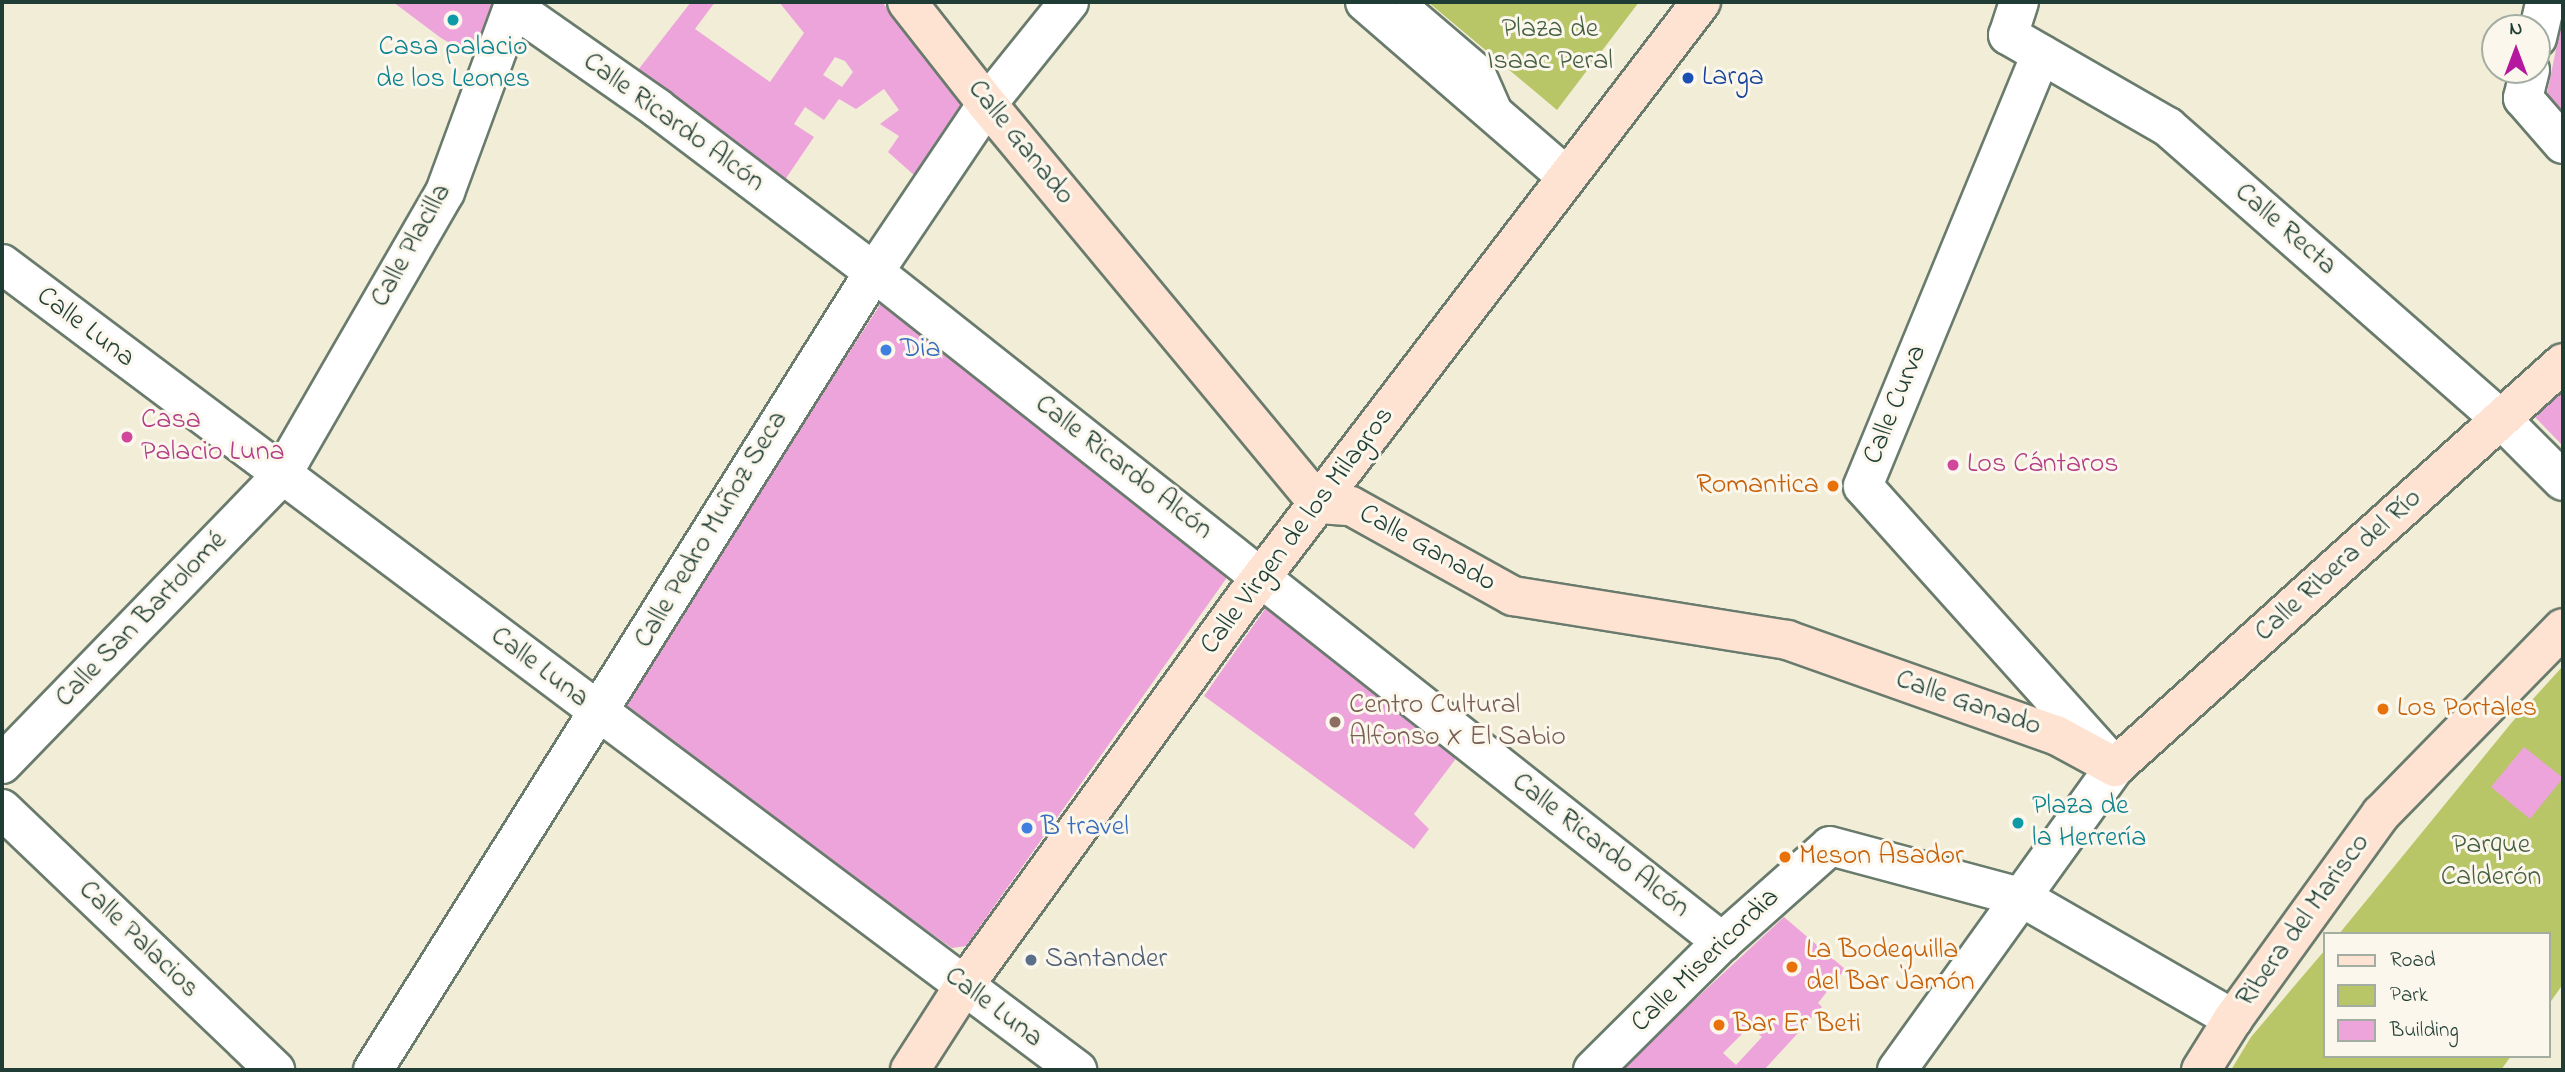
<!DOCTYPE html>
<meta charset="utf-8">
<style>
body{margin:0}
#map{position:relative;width:2565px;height:1072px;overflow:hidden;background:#f2edd6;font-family:"Indie Flower",sans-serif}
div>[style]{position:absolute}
.green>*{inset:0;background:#b8c668}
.building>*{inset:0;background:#eca4db}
.roads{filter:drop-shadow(2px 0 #697b6d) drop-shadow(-2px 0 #697b6d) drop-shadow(0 2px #697b6d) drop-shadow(0 -2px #697b6d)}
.lane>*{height:21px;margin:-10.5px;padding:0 10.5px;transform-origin:10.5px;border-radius:10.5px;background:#fff}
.street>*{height:38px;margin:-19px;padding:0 19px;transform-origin:19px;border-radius:19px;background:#fff}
.secondary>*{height:38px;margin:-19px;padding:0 19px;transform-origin:19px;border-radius:19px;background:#fee3d2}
.dots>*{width:19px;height:19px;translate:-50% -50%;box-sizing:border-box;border:4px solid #fbf7ec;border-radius:50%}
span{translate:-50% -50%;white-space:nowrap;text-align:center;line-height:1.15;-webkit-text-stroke:6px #fbf7ec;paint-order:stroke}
.park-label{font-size:28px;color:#455f41}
.culture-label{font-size:28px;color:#0d838f}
.left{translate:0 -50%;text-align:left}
.transit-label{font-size:28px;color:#164399}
.street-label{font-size:28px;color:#1f3d34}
.shop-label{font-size:28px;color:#366cbe}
.hotel-label{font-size:28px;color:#b23c85}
.food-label{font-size:28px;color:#c56008}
.right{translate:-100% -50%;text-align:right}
.education-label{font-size:28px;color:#785e54}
.service-label{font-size:28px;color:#4e5e75}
.frame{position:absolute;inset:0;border:4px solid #1f3d34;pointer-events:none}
.legend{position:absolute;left:2323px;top:932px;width:228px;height:126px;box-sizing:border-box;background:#fbf7ec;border:2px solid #a3ada2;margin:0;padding:9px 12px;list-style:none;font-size:21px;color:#1f3d34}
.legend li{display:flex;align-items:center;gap:14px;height:35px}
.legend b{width:35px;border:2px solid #a3ada2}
.north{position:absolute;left:2481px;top:14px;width:70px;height:70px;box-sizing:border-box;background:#fbf7ec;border:2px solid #a3ada2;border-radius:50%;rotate:0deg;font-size:19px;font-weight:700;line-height:28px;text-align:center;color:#1f3d34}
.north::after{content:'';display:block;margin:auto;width:24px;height:32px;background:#b5179e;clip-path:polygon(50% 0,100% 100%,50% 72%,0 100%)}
</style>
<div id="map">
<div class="green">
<div style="clip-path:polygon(1428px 2px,1639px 2px,1557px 110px)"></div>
<div style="clip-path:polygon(2563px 666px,2563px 984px,2549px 1004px,2549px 934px,2339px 934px,2513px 721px)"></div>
<div style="clip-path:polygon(2325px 950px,2325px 1056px,2511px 1056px,2501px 1070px,2231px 1070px,2251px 1037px)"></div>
</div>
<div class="building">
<div style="clip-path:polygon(393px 2px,497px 2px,474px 57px,441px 38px)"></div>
<div style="clip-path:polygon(evenodd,691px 2px,715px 2px,695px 29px,770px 82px,804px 33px,779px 2px,882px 2px,970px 113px,923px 183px,888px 152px,899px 136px,880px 124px,899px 110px,884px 89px,856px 109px,839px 99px,824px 120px,805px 107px,794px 124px,814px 137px,780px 187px,631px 79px,691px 2px,835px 57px,845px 61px,853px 72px,842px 87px,823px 75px,835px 57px)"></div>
<div style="clip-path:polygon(2562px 20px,2563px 20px,2563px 122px,2545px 103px)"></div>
<div style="clip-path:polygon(885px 297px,1233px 569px,966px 946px,952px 948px,858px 882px,623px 703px)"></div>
<div style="clip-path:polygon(2563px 386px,2563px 446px,2534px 416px)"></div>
<div style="clip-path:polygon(1272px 599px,1464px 748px,1414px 814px,1429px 829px,1414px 849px,1204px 696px)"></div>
<div style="clip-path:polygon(2524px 747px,2563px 778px,2530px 819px,2491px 787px)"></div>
<div style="clip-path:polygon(evenodd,1784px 917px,1845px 969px,1818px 1003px,1822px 1007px,1764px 1070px,1619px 1070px,1784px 917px,1750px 1026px,1762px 1037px,1736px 1065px,1723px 1053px,1750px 1026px)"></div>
</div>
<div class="roads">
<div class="lane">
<div style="left:1406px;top:2px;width:100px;rotate:40.5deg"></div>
<div style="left:1482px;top:67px;width:47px;rotate:66.2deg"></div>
</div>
<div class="street">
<div style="left:1365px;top:2px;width:267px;rotate:40.9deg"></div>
<div style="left:2019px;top:2px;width:35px;rotate:108deg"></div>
<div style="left:2008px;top:35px;width:185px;rotate:29.9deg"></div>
<div style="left:2168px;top:127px;width:444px;rotate:41.3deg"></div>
<div style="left:2502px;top:420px;width:86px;rotate:45deg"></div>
<div style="left:513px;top:7px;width:176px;rotate:35deg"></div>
<div style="left:657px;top:108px;width:272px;rotate:37.1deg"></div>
<div style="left:874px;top:272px;width:1081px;rotate:38.31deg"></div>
<div style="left:2537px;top:38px;width:37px;rotate:-77deg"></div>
<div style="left:2530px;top:70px;width:29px;rotate:104deg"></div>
<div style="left:2523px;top:98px;width:61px;rotate:49deg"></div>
<div style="left:2px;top:264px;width:1344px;rotate:36.86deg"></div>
<div style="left:2px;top:764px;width:401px;rotate:-45.9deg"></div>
<div style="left:281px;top:476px;width:328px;rotate:-60deg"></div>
<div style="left:445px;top:192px;width:202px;rotate:-69.8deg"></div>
<div style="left:2px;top:809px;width:378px;rotate:43.7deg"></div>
<div style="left:373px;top:1070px;width:942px;rotate:-57.88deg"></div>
<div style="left:874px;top:272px;width:202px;rotate:-56.1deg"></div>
<div style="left:987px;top:104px;width:131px;rotate:-51.2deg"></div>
<div style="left:1593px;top:1070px;width:182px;rotate:-44.8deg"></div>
<div style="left:1722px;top:942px;width:144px;rotate:-41.6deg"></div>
<div style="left:1830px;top:846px;width:198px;rotate:15deg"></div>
<div style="left:2021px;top:897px;width:245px;rotate:29.9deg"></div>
<div style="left:1897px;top:1070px;width:373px;rotate:-54.3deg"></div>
<div style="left:2115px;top:767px;width:377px;rotate:-131.9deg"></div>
<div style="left:1863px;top:486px;width:467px;rotate:-67.6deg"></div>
</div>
<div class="secondary">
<div style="left:907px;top:2px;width:130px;rotate:51.9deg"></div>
<div style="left:987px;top:104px;width:520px;rotate:50.31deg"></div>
<div style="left:1319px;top:504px;width:32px;rotate:4deg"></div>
<div style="left:1351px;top:506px;width:185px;rotate:29.1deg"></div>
<div style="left:1513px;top:596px;width:278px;rotate:9.1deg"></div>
<div style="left:1787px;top:640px;width:285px;rotate:19.5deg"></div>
<div style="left:2056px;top:735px;width:67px;rotate:28.5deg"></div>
<div style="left:2115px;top:767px;width:603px;rotate:-42.04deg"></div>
<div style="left:910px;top:1070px;width:100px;rotate:-57.3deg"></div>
<div style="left:964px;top:986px;width:480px;rotate:-54.1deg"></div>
<div style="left:1246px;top:597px;width:749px;rotate:-52.59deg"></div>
<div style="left:2201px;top:1070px;width:60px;rotate:-57.9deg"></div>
<div style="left:2233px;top:1019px;width:253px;rotate:-54.2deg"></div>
<div style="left:2381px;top:814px;width:260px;rotate:-45.6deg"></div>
</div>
</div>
<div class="dots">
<div style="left:453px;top:20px;background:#0f9aa8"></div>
<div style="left:1688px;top:78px;background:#1a4fb4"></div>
<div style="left:886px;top:350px;background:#3f7fe0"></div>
<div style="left:127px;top:437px;background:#d1479c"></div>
<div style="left:1953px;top:465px;background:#d1479c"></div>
<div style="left:1833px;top:486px;background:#e8710a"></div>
<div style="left:2383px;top:709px;background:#e8710a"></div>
<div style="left:1335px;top:722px;background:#8d6e63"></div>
<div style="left:2018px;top:823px;background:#0f9aa8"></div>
<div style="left:1027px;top:828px;background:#3f7fe0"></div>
<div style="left:1785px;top:857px;background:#e8710a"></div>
<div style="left:1031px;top:960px;background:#5c6f8a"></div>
<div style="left:1792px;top:967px;background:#e8710a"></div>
<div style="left:1719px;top:1025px;background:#e8710a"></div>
</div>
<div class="park-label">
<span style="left:1550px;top:46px">Plaza de<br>Isaac Peral</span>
<span style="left:2491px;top:862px">Parque<br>Calderón</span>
</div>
<div class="culture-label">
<span style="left:453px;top:64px">Casa palacio<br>de los Leones</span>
<span class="left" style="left:2032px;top:823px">Plaza de<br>la Herrería</span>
</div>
<div class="transit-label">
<span class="left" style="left:1702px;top:78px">Larga</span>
</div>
<div class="street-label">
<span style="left:673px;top:123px;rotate:36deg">Calle Ricardo Alcón</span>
<span style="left:1020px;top:143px;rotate:51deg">Calle Ganado</span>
<span style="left:2285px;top:230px;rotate:41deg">Calle Recta</span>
<span style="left:412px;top:246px;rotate:-61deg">Calle Placilla</span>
<span style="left:85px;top:328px;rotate:37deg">Calle Luna</span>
<span style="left:1896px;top:405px;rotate:-68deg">Calle Curva</span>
<span style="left:1123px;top:468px;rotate:38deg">Calle Ricardo Alcón</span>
<span style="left:712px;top:530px;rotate:-59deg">Calle Pedro Muñoz Seca</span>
<span style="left:1298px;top:531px;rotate:-53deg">Calle Virgen de los Milagros</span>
<span style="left:1427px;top:549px;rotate:29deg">Calle Ganado</span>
<span style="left:2339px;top:566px;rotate:-42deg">Calle Ribera del Río</span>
<span style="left:142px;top:620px;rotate:-46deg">Calle San Bartolomé</span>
<span style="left:539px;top:668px;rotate:37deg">Calle Luna</span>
<span style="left:1968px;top:704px;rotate:19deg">Calle Ganado</span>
<span style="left:1600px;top:846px;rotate:38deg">Calle Ricardo Alcón</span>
<span style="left:2304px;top:921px;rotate:-54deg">Ribera del Marisco</span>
<span style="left:138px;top:940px;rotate:44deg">Calle Palacios</span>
<span style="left:1706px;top:961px;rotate:-44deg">Calle Misericordia</span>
<span style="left:993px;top:1008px;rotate:37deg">Calle Luna</span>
</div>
<div class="shop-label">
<span class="left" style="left:900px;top:350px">Dia</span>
<span class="left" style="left:1041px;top:828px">B travel</span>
</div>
<div class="hotel-label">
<span class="left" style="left:141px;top:437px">Casa<br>Palacio Luna</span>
<span class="left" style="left:1967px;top:465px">Los Cántaros</span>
</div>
<div class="food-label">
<span class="right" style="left:1819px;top:486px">Romantica</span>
<span class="left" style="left:2397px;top:709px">Los Portales</span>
<span class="left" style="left:1799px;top:857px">Meson Asador</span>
<span class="left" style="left:1806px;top:967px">La Bodeguilla<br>del Bar Jamón</span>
<span class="left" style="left:1733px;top:1025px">Bar Er Beti</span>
</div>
<div class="education-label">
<span class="left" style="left:1349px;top:722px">Centro Cultural<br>Alfonso X El Sabio</span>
</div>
<div class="service-label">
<span class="left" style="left:1045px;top:960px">Santander</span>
</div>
<div class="frame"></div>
<ul class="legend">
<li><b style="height:9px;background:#fee3d2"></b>Road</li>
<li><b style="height:19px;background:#b8c668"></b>Park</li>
<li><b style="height:19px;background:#eca4db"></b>Building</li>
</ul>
<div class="north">N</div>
</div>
